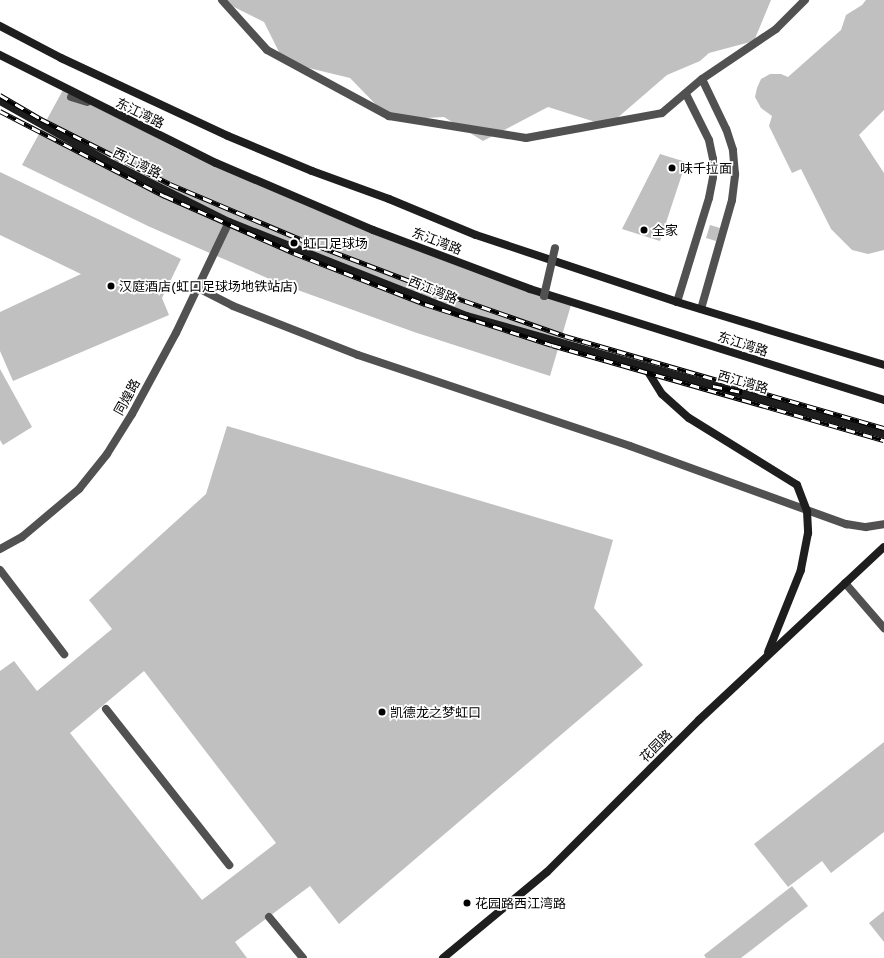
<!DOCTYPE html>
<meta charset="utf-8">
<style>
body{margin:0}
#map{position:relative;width:884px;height:958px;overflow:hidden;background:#fff;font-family:"Golos Text","Noto Sans SC",sans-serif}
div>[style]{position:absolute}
.building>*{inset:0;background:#c0c0c0}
.lane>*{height:8px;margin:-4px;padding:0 4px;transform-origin:4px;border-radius:4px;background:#515151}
.street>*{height:8px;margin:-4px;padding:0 4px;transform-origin:4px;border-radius:4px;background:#515151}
.secondary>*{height:8px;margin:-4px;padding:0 4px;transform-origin:4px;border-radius:4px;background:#1e1e1e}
.rail>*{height:4.5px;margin-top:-2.25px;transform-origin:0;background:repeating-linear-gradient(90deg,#fff 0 9px,#000 0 18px);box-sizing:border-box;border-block:1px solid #000}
.street-bridge>*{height:8px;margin:-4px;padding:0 4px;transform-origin:4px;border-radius:4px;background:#515151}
.dots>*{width:11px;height:11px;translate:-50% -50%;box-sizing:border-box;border:2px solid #fff;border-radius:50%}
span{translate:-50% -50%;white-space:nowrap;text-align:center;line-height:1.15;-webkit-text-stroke:3.5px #fff;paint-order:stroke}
.street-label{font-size:13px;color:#000}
.poi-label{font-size:13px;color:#000}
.left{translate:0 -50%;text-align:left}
</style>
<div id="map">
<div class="building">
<div style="clip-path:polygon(220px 0,771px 0,754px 41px,709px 53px,700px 61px,667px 75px,608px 126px,548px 107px,483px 141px,444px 117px,391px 120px,350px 78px,284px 62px,264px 22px)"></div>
<div style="clip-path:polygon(866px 0,884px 0,884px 110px,859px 135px,884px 173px,884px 250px,868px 254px,852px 250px,831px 229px,801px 169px,792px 173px,769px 126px,772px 116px,761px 108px,755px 97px,757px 88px,761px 79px,770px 74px,781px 74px,788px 77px,841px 30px,846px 15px,862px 5px)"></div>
<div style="clip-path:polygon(63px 90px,186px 153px,314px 209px,443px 259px,571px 305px,550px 376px,414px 332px,281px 284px,150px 227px,22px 165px)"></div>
<div style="clip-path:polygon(660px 154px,686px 162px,660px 241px,622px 229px)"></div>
<div style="clip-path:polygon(0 172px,181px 259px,162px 298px,169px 315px,13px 381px,0 351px,0 312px,81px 274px,0 235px)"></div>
<div style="clip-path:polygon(710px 225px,720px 228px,716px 241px,706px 238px)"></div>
<div style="clip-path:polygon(0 369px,32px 427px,3px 445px,0 440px)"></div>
<div style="clip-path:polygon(evenodd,227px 426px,613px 540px,594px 608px,643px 665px,339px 924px,310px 886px,235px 942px,247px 958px,0 958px,0 671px,14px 661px,37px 691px,112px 629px,89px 600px,206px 494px,227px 426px,144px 671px,276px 843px,202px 900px,70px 733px,144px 671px)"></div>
<div style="clip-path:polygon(884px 742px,884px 832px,831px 873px,822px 861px,788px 887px,754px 844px)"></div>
<div style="clip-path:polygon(792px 886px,808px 906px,741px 958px,706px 958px,704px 955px)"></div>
<div style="clip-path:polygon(884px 911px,884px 942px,869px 923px)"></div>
</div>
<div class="lane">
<div style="left:222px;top:0;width:67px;rotate:48deg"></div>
<div style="left:267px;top:50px;width:139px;rotate:28.4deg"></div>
<div style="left:389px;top:116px;width:139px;rotate:9.1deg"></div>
<div style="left:526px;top:138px;width:138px;rotate:-10.4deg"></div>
<div style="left:662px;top:113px;width:52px;rotate:-40.4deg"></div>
<div style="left:702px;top:79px;width:89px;rotate:-34deg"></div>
<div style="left:776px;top:29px;width:41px;rotate:-45deg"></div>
<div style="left:198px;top:288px;width:39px;rotate:27deg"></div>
<div style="left:233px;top:306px;width:134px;rotate:21.4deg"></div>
<div style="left:358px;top:355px;width:287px;rotate:18.5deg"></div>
<div style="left:630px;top:446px;width:230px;rotate:19.9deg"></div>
<div style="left:846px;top:524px;width:20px;rotate:9deg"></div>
<div style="left:866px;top:527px;width:18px;rotate:-9deg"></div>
<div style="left:677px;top:302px;width:109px;rotate:-72.9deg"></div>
<div style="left:709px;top:198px;width:21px;rotate:-79deg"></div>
<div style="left:713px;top:177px;width:18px;rotate:-90deg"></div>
<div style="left:713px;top:159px;width:19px;rotate:-102deg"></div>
<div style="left:709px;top:140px;width:51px;rotate:-116.6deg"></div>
<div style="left:701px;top:309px;width:113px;rotate:-74.1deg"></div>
<div style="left:732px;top:200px;width:26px;rotate:-83deg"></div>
<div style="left:735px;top:174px;width:24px;rotate:-95deg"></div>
<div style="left:733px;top:150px;width:22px;rotate:-108deg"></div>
<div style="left:726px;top:129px;width:55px;rotate:-115.6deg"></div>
<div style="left:0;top:570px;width:106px;rotate:52.7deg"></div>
<div style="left:106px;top:709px;width:199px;rotate:51.7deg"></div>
<div style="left:269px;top:917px;width:53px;rotate:50.3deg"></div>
</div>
<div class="street">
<div style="left:71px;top:97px;width:17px;rotate:17deg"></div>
<div style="left:0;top:549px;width:25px;rotate:-29deg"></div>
<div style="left:22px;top:537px;width:75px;rotate:-40.1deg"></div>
<div style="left:79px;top:489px;width:45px;rotate:-51.3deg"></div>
<div style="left:107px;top:454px;width:47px;rotate:-58deg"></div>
<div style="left:132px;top:414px;width:92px;rotate:-61.5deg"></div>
<div style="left:176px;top:333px;width:123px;rotate:-64.5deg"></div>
<div style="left:845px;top:583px;width:60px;rotate:49.1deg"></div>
</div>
<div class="secondary">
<div style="left:0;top:26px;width:69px;rotate:27.7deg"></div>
<div style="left:61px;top:58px;width:184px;rotate:25deg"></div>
<div style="left:228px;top:136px;width:91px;rotate:22.6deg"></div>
<div style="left:312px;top:171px;width:82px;rotate:20deg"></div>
<div style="left:389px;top:199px;width:94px;rotate:22.5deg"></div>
<div style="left:476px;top:235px;width:212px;rotate:18.4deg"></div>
<div style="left:677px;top:302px;width:216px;rotate:16.9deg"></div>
<div style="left:0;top:55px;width:241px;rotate:26.6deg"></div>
<div style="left:216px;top:163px;width:171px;rotate:23.1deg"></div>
<div style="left:373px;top:230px;width:168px;rotate:20.6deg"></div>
<div style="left:530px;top:289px;width:371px;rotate:17.4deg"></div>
<div style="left:0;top:101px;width:120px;rotate:29.3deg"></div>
<div style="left:105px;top:160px;width:139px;rotate:26.6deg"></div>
<div style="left:229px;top:222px;width:256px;rotate:21.6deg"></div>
<div style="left:467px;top:316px;width:433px;rotate:15.8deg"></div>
<div style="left:645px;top:367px;width:32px;rotate:58deg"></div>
<div style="left:662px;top:394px;width:36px;rotate:42deg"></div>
<div style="left:689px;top:418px;width:127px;rotate:31.8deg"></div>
<div style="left:797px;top:485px;width:28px;rotate:69deg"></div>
<div style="left:807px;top:511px;width:22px;rotate:87deg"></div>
<div style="left:808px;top:533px;width:38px;rotate:101deg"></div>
<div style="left:801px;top:570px;width:88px;rotate:111.9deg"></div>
<div style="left:443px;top:958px;width:135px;rotate:-39.6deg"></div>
<div style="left:547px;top:872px;width:215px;rotate:-45deg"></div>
<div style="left:699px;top:720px;width:253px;rotate:-43.1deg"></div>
</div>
<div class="rail">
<div style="left:0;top:95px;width:48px;rotate:30.3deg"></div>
<div style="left:41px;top:119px;width:144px;rotate:26.7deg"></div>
<div style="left:170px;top:184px;width:141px;rotate:22.9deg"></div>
<div style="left:300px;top:239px;width:140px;rotate:20.9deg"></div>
<div style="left:431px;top:289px;width:142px;rotate:19.3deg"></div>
<div style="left:565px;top:336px;width:332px;rotate:16.1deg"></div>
<div style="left:0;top:111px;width:186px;rotate:27.3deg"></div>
<div style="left:165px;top:196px;width:141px;rotate:23.8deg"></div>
<div style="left:294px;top:253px;width:141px;rotate:21.3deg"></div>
<div style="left:425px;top:304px;width:133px;rotate:17.9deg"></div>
<div style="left:552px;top:345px;width:345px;rotate:16deg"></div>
<div style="left:713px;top:386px;width:30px;rotate:12deg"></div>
</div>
<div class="street-bridge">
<div style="left:544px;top:296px;width:49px;rotate:-77.1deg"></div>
</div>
<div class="dots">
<div style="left:672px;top:168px;background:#000"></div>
<div style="left:644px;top:230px;background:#000"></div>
<div style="left:294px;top:243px;background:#000"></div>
<div style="left:111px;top:286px;background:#000"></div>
<div style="left:382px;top:712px;background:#000"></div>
<div style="left:467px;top:903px;background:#000"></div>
</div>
<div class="street-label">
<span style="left:140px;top:113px;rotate:26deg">东江湾路</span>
<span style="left:137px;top:163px;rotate:26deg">西江湾路</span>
<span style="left:437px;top:241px;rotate:21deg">东江湾路</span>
<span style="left:433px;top:290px;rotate:22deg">西江湾路</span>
<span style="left:743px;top:344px;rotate:18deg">东江湾路</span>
<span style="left:743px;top:382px;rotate:16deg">西江湾路</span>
<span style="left:127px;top:397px;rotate:-61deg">同煌路</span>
<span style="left:656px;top:746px;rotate:-45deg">花园路</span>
</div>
<div class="poi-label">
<span class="left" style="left:680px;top:168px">味千拉面</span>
<span class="left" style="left:652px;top:230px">全家</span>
<span class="left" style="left:303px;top:243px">虹口足球场</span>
<span class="left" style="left:119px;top:286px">汉庭酒店(虹口足球场地铁站店)</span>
<span class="left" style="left:390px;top:712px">凯德龙之梦虹口</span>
<span class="left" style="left:475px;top:903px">花园路西江湾路</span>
</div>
</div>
